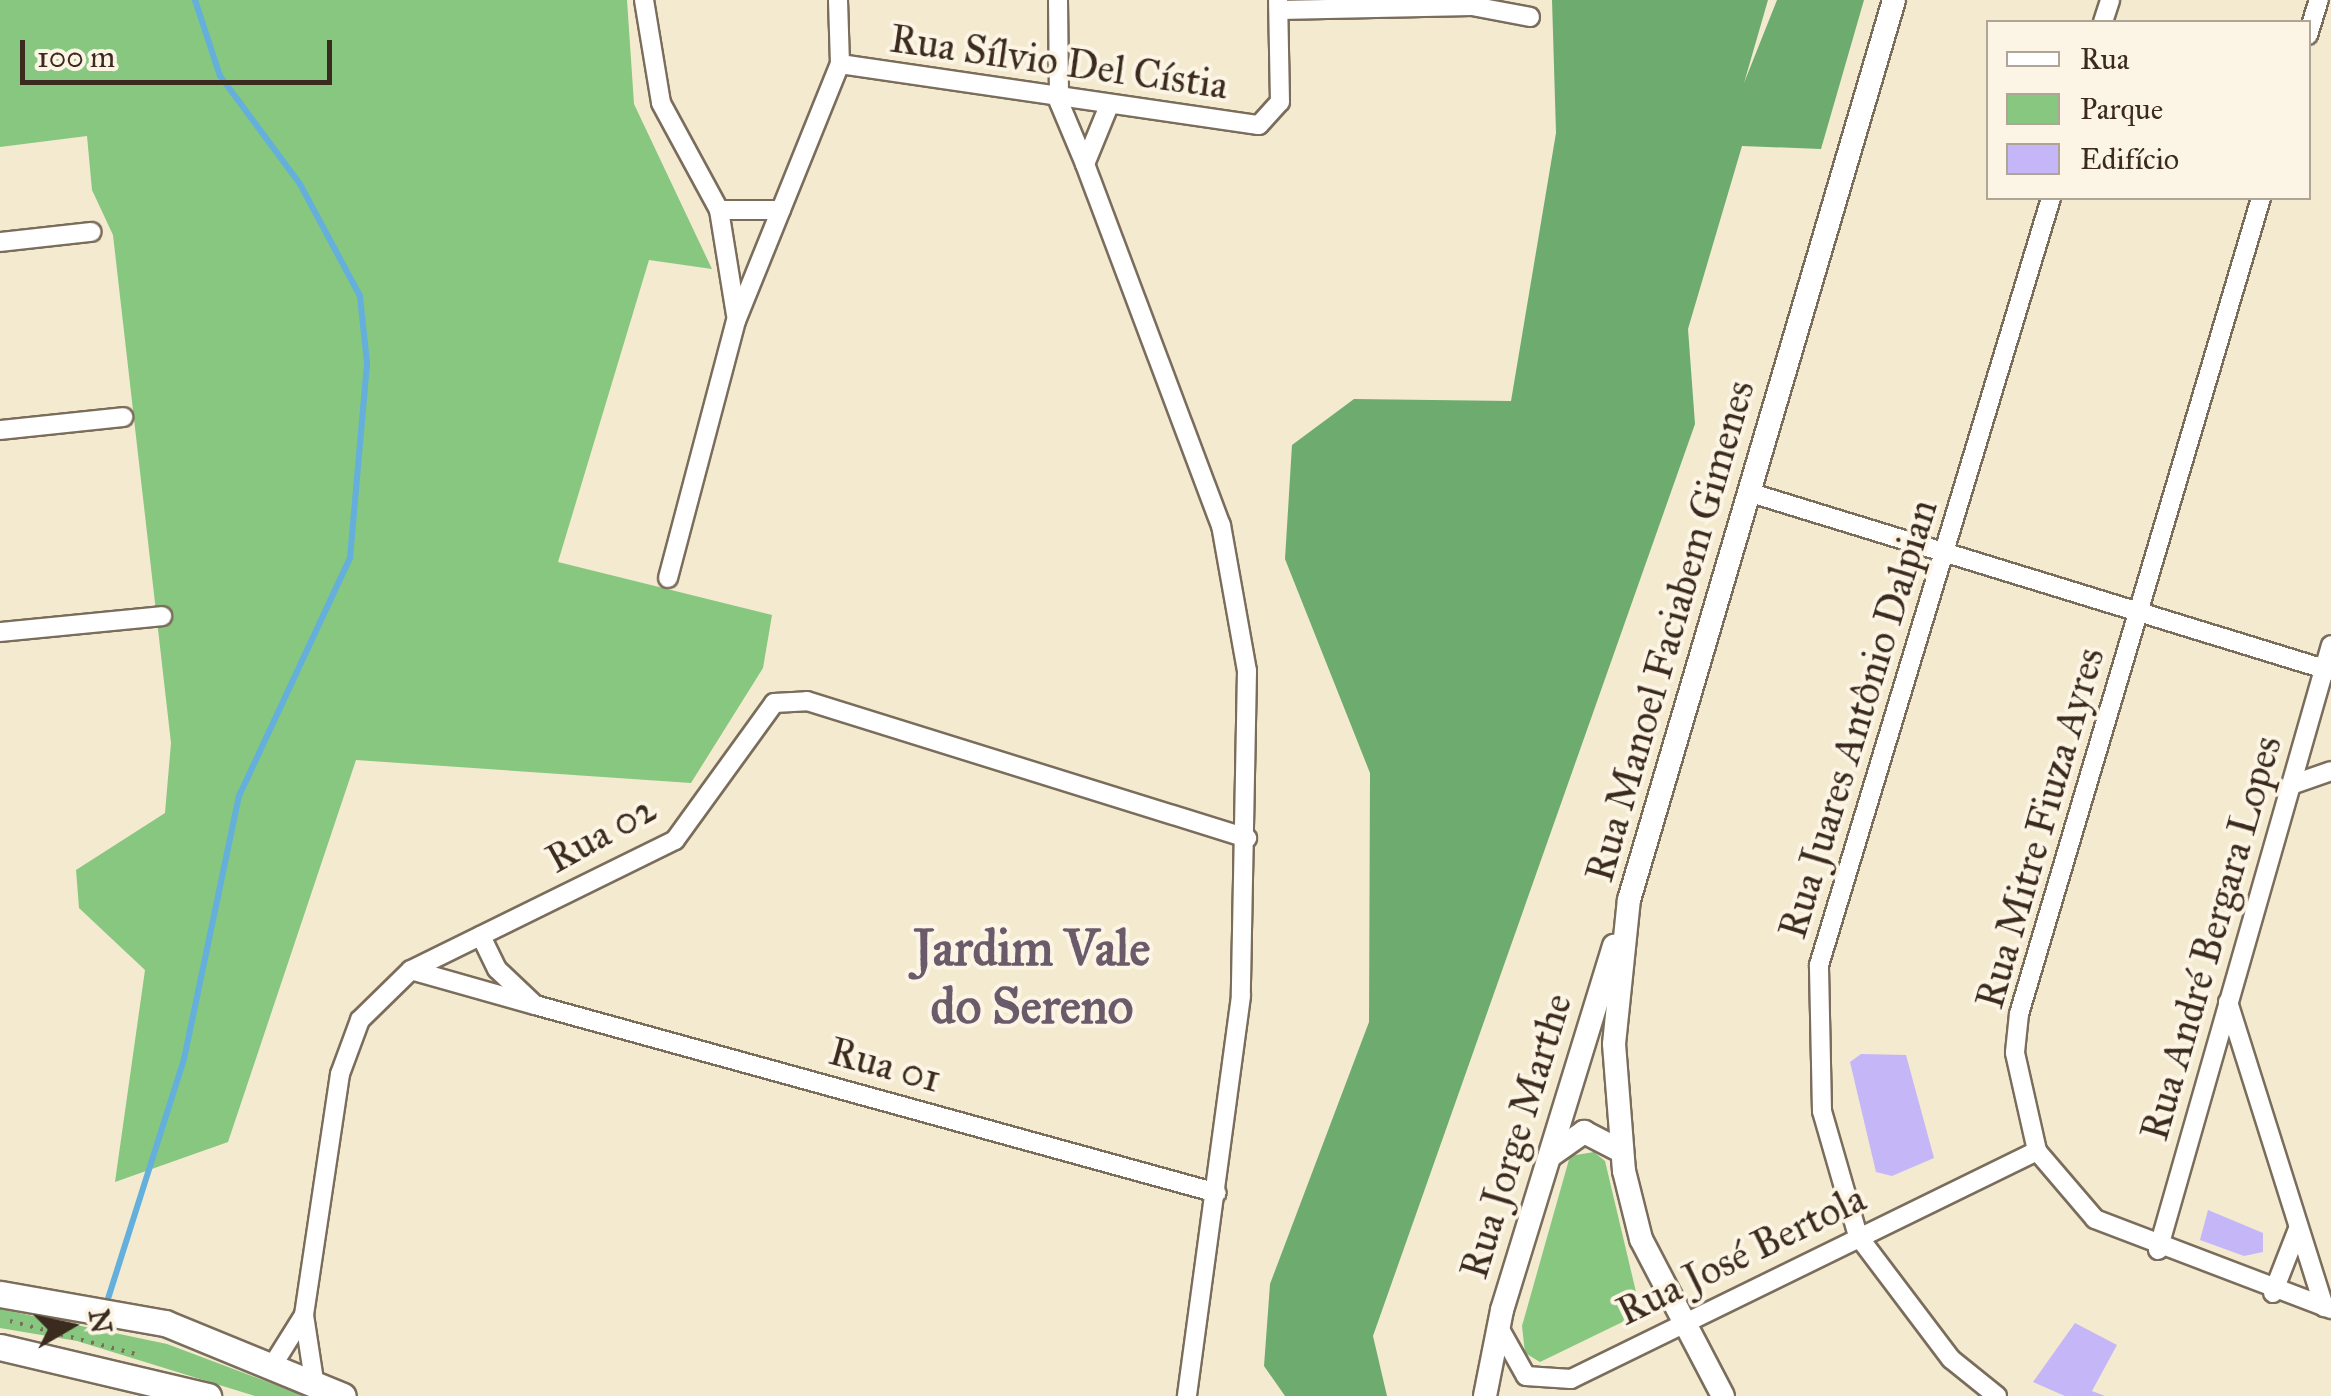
<!DOCTYPE html>
<meta charset="utf-8">
<style>
body{margin:0}
#map{position:relative;width:2331px;height:1396px;overflow:hidden;background:#f3ead0;font-family:"IM FELL Great Primer",serif}
div>[style]{position:absolute}
.green>*{inset:0;background:#87c77f}
.forest>*{inset:0;background:#6dac6e}
.stream>*{height:6px;margin:-3px;padding:0 3px;transform-origin:3px;border-radius:3px;background:#64afdc}
.building>*{inset:0;background:#c5b6f8}
.path>*{height:4px;margin-top:-2px;transform-origin:0;background:repeating-linear-gradient(90deg,#7b6d5c 0 2.5px,transparent 0 10.5px)}
.roads{filter:drop-shadow(2px 0 #7b6d5c) drop-shadow(-2px 0 #7b6d5c) drop-shadow(0 2px #7b6d5c) drop-shadow(0 -2px #7b6d5c)}
.minor>*{height:18px;margin:-9px;padding:0 9px;transform-origin:9px;border-radius:9px;background:#fff}
.tertiary>*{height:22px;margin:-11px;padding:0 11px;transform-origin:11px;border-radius:11px;background:#fff}
.secondary>*{height:25px;margin:-12.5px;padding:0 12.5px;transform-origin:12.5px;border-radius:12.5px;background:#fff}
span{translate:-50% -50%;white-space:nowrap;text-align:center;line-height:1.15;-webkit-text-stroke:8px #fcf5e5;paint-order:stroke}
.street-label{font-size:40px;color:#3b2a1e}
.district-label{font-size:50px;color:#6b5b6a;font-weight:700}
.legend{position:absolute;left:1986px;top:20px;width:325px;height:180px;box-sizing:border-box;background:#fcf5e5;border:2px solid #afa495;margin:0;padding:12px 18px;list-style:none;font-size:30px;color:#3b2a1e}
.legend li{display:flex;align-items:center;gap:20px;height:50px}
.legend b{width:50px;border:2px solid #afa495}
.north{position:absolute;left:20px;top:1276px;width:100px;height:100px;-webkit-text-stroke:8px #fcf5e5;paint-order:stroke;rotate:81deg;font-size:28px;font-weight:700;line-height:40px;text-align:center;color:#3b2a1e}
.north::after{content:'';display:block;margin:auto;width:35px;height:45px;background:#3b2a1e;clip-path:polygon(50% 0,100% 100%,50% 72%,0 100%)}
.scale{position:absolute;left:20px;top:40px;width:312px;height:45px;box-sizing:border-box;border:5px solid #3b2a1e;border-top:0;padding-left:12px;font-size:30px;line-height:35px;white-space:nowrap;color:#3b2a1e;-webkit-text-stroke:8px #fcf5e5;paint-order:stroke}
</style>
<div id="map">
<div class="green">
<div style="clip-path:polygon(0 0,627px 0,634px 104px,712px 269px,649px 260px,558px 562px,772px 615px,763px 668px,691px 783px,356px 760px,228px 1142px,115px 1182px,145px 970px,79px 908px,76px 870px,165px 813px,171px 743px,113px 235px,92px 190px,87px 136px,0 147px)"></div>
<div style="clip-path:polygon(1594px 1152px,1605px 1161px,1641px 1313px,1540px 1362px,1525px 1353px,1522px 1326px,1570px 1156px)"></div>
<div style="clip-path:polygon(0 1309px,167px 1344px,305px 1396px,255px 1396px,77px 1341px,0 1328px)"></div>
</div>
<div class="forest">
<div style="clip-path:polygon(1552px 0,1768px 0,1744px 83px,1777px 0,1864px 0,1821px 149px,1742px 146px,1688px 329px,1695px 424px,1373px 1336px,1387px 1396px,1285px 1396px,1264px 1366px,1270px 1284px,1369px 1022px,1370px 773px,1285px 559px,1292px 445px,1354px 399px,1511px 401px,1556px 133px)"></div>
</div>
<div class="stream">
<div style="left:106px;top:1305px;width:258px;rotate:-72.4deg"></div>
<div style="left:184px;top:1059px;width:269px;rotate:-78.2deg"></div>
<div style="left:239px;top:796px;width:263px;rotate:-65deg"></div>
<div style="left:350px;top:558px;width:196px;rotate:-85deg"></div>
<div style="left:367px;top:363px;width:67px;rotate:-96deg"></div>
<div style="left:360px;top:296px;width:127px;rotate:-118.2deg"></div>
<div style="left:300px;top:184px;width:134px;rotate:-126.5deg"></div>
<div style="left:220px;top:76px;width:80px;rotate:-108.2deg"></div>
</div>
<div class="building">
<div style="clip-path:polygon(1861px 1054px,1906px 1055px,1934px 1158px,1892px 1176px,1876px 1172px,1850px 1062px)"></div>
<div style="clip-path:polygon(2208px 1210px,2263px 1233px,2263px 1252px,2244px 1256px,2200px 1240px)"></div>
<div style="clip-path:polygon(2075px 1323px,2117px 1345px,2092px 1391px,2105px 1396px,2065px 1396px,2033px 1382px)"></div>
</div>
<div class="path">
<div style="left:10px;top:1321px;width:130px;rotate:14.7deg"></div>
</div>
<div class="roads">
<div class="minor">
<div style="left:644px;top:0;width:104px;rotate:80.6deg"></div>
<div style="left:661px;top:103px;width:122px;rotate:61.5deg"></div>
<div style="left:719px;top:210px;width:106px;rotate:80.8deg"></div>
<div style="left:1058px;top:0;width:102px;rotate:89.4deg"></div>
<div style="left:1059px;top:102px;width:67px;rotate:67.2deg"></div>
<div style="left:1085px;top:164px;width:61px;rotate:-67.7deg"></div>
<div style="left:1279px;top:10px;width:193px;rotate:-1.2deg"></div>
<div style="left:1472px;top:6px;width:59px;rotate:10.7deg"></div>
<div style="left:2103px;top:22px;width:23px;rotate:-72deg"></div>
<div style="left:2308px;top:35px;width:37px;rotate:-73deg"></div>
<div style="left:840px;top:64px;width:423px;rotate:8.3deg"></div>
<div style="left:1259px;top:125px;width:31px;rotate:-48deg"></div>
<div style="left:1280px;top:102px;width:102px;rotate:-91.1deg"></div>
<div style="left:1085px;top:164px;width:386px;rotate:69.4deg"></div>
<div style="left:1221px;top:525px;width:148px;rotate:79.9deg"></div>
<div style="left:1247px;top:671px;width:325px;rotate:91.1deg"></div>
<div style="left:1241px;top:996px;width:404px;rotate:97.7deg"></div>
<div style="left:2261px;top:198px;width:851px;rotate:106.52deg"></div>
<div style="left:2019px;top:1014px;width:39px;rotate:96deg"></div>
<div style="left:2015px;top:1053px;width:100px;rotate:77.3deg"></div>
<div style="left:2037px;top:1151px;width:89px;rotate:49.5deg"></div>
<div style="left:2095px;top:1219px;width:253px;rotate:20.9deg"></div>
<div style="left:719px;top:210px;width:62px"></div>
<div style="left:0;top:242px;width:92px;rotate:-6.3deg"></div>
<div style="left:0;top:430px;width:124px;rotate:-6deg"></div>
<div style="left:1751px;top:493px;width:607px;rotate:17.06deg"></div>
<div style="left:668px;top:578px;width:266px;rotate:-75.2deg"></div>
<div style="left:736px;top:321px;width:277px;rotate:-68deg"></div>
<div style="left:840px;top:64px;width:64px;rotate:-91.8deg"></div>
<div style="left:0;top:632px;width:163px;rotate:-5.6deg"></div>
<div style="left:2291px;top:785px;width:42px;rotate:-19.3deg"></div>
<div style="left:411px;top:970px;width:129px;rotate:15.8deg"></div>
<div style="left:535px;top:1005px;width:52px;rotate:-136.5deg"></div>
<div style="left:497px;top:969px;width:37px;rotate:-116deg"></div>
<div style="left:2228px;top:1002px;width:320px;rotate:72.5deg"></div>
<div style="left:535px;top:1005px;width:707px;rotate:15.41deg"></div>
<div style="left:2158px;top:1250px;width:629px;rotate:-74.04deg"></div>
<div style="left:2273px;top:1293px;width:69px;rotate:-68.7deg"></div>
<div style="left:304px;top:1315px;width:244px;rotate:-81.5deg"></div>
<div style="left:340px;top:1074px;width:58px;rotate:-69.7deg"></div>
<div style="left:360px;top:1020px;width:71px;rotate:-44.4deg"></div>
<div style="left:411px;top:970px;width:294px;rotate:-26.2deg"></div>
<div style="left:675px;top:840px;width:169px;rotate:-54.1deg"></div>
<div style="left:774px;top:703px;width:33px;rotate:-3deg"></div>
<div style="left:807px;top:701px;width:461px;rotate:17.3deg"></div>
<div style="left:1498px;top:1326px;width:57px;rotate:60.8deg"></div>
<div style="left:1526px;top:1376px;width:45px;rotate:3.8deg"></div>
<div style="left:1571px;top:1379px;width:519px;rotate:-26.07deg"></div>
<div style="left:274px;top:1363px;width:57px;rotate:-58deg"></div>
<div style="left:304px;top:1315px;width:66px;rotate:81.3deg"></div>
<div style="left:1997px;top:1396px;width:59px;rotate:-141.2deg"></div>
<div style="left:1951px;top:1359px;width:154px;rotate:-127.1deg"></div>
<div style="left:1858px;top:1236px;width:130px;rotate:-106.1deg"></div>
<div style="left:1822px;top:1111px;width:146px;rotate:-91.2deg"></div>
<div style="left:1819px;top:965px;width:801px;rotate:-73.17deg"></div>
</div>
<div class="tertiary">
<div style="left:1550px;top:1156px;width:42px;rotate:-35.2deg"></div>
<div style="left:1584px;top:1132px;width:42px;rotate:27.2deg"></div>
<div style="left:1485px;top:1396px;width:88px;rotate:-78.8deg"></div>
<div style="left:1502px;top:1310px;width:381px;rotate:-72.9deg"></div>
<div style="left:1723px;top:1396px;width:177px;rotate:-117.6deg"></div>
<div style="left:1641px;top:1239px;width:70px;rotate:-104deg"></div>
<div style="left:1624px;top:1171px;width:127px;rotate:-94.5deg"></div>
<div style="left:1614px;top:1044px;width:145px;rotate:-84.1deg"></div>
<div style="left:1629px;top:900px;width:938px;rotate:-73.59deg"></div>
</div>
<div class="secondary">
<div style="left:0;top:1294px;width:168px;rotate:10deg"></div>
<div style="left:165px;top:1323px;width:192px;rotate:22.3deg"></div>
<div style="left:0;top:1347px;width:214px;rotate:13.3deg"></div>
</div>
</div>
<div class="street-label">
<span style="left:1059px;top:62px;rotate:8deg">Rua Sílvio Del Cístia</span>
<span style="left:1670px;top:631px;rotate:-74deg">Rua Manoel Faciabem Gimenes</span>
<span style="left:1858px;top:719px;rotate:-73deg">Rua Juares Antônio Dalpian</span>
<span style="left:2040px;top:828px;rotate:-74deg">Rua Mitre Fiuza Ayres</span>
<span style="left:601px;top:834px;rotate:-29deg">Rua 02</span>
<span style="left:2211px;top:938px;rotate:-74deg">Rua André Bergara Lopes</span>
<span style="left:885px;top:1065px;rotate:15deg">Rua 01</span>
<span style="left:1516px;top:1136px;rotate:-73deg">Rua Jorge Marthe</span>
<span style="left:1741px;top:1255px;rotate:-26deg">Rua José Bertola</span>
</div>
<div class="district-label">
<span style="left:1032px;top:977px">Jardim Vale<br>do Sereno</span>
</div>
<ul class="legend">
<li><b style="height:12px;background:#fff"></b>Rua</li>
<li><b style="height:28px;background:#87c77f"></b>Parque</li>
<li><b style="height:28px;background:#c5b6f8"></b>Edifício</li>
</ul>
<div class="north">N</div>
<div class="scale">100 m</div>
</div>
